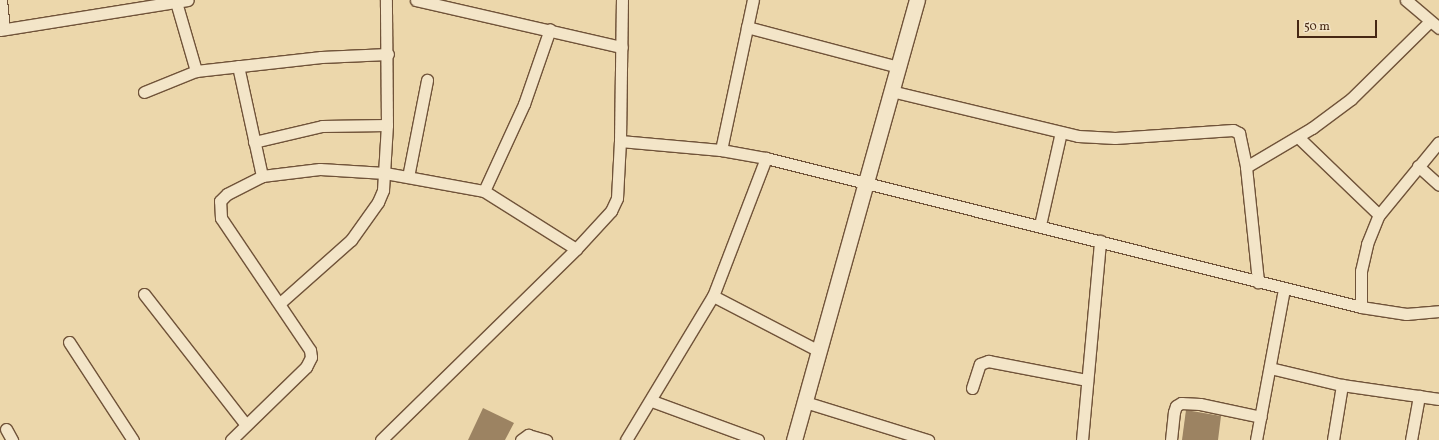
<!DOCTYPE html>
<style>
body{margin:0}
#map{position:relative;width:1439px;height:440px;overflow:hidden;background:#ecd7ab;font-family:Vollkorn,serif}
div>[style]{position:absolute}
.building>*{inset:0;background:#9c8362}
.roads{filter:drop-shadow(1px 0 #705339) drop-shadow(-1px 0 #705339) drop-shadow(0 1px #705339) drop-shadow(0 -1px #705339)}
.minor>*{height:11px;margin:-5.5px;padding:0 5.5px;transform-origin:5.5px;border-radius:5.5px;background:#f3e5c8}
.secondary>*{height:15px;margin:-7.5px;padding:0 7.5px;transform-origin:7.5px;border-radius:7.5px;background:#f3e5c8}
span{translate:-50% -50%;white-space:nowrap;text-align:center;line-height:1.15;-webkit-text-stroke:4px #f3e5c8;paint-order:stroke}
.scale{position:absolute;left:1297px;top:20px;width:80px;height:18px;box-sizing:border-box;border:2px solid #462713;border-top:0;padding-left:5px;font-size:12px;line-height:14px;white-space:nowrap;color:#462713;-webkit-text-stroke:3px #f3e5c8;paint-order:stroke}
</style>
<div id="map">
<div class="building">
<div style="clip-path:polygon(483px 408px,514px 423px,505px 440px,468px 440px)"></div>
<div style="clip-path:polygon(1186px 410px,1221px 416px,1218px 440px,1182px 440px)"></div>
</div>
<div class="roads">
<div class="minor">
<div style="left:1px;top:0;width:29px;rotate:84deg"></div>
<div style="left:416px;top:0;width:211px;rotate:12.9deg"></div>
<div style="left:1406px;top:0;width:43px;rotate:40.3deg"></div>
<div style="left:176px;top:2px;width:72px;rotate:73.8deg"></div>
<div style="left:747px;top:27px;width:156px;rotate:14.8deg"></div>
<div style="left:0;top:30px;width:190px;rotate:-9.1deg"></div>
<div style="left:238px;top:66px;width:113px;rotate:77.7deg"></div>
<div style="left:891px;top:91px;width:192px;rotate:13.5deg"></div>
<div style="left:1078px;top:136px;width:37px;rotate:3deg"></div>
<div style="left:1115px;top:138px;width:118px;rotate:-3.9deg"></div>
<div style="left:1233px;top:130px;width:7px;rotate:27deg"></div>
<div style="left:1239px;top:133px;width:35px;rotate:78deg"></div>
<div style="left:1246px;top:167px;width:116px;rotate:84deg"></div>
<div style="left:144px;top:92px;width:56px;rotate:-22deg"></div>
<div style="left:196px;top:71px;width:126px;rotate:-6.4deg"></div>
<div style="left:321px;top:57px;width:67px;rotate:-2.6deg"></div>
<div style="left:1298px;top:137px;width:112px;rotate:43.9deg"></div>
<div style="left:620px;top:141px;width:101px;rotate:5.1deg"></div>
<div style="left:721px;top:150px;width:46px;rotate:10.1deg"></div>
<div style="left:766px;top:158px;width:613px;rotate:14.06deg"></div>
<div style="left:1361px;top:307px;width:46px;rotate:8.8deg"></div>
<div style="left:1406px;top:314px;width:33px;rotate:-5deg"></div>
<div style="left:254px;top:142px;width:70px;rotate:-13.2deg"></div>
<div style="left:322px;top:126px;width:65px;rotate:-0.9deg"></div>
<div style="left:721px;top:150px;width:153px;rotate:-78deg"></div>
<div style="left:1418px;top:166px;width:28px;rotate:42deg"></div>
<div style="left:1246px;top:167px;width:77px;rotate:-30.6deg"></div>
<div style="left:1312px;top:128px;width:49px;rotate:-36.6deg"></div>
<div style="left:1351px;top:99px;width:111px;rotate:-44.6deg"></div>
<div style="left:408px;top:177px;width:99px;rotate:-78.9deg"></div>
<div style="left:484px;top:191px;width:96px;rotate:-65.3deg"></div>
<div style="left:524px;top:104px;width:79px;rotate:-70.9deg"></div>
<div style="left:1040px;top:225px;width:95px;rotate:-77.3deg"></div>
<div style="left:144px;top:294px;width:166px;rotate:52.1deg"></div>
<div style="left:713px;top:296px;width:119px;rotate:27.4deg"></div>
<div style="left:280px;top:303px;width:95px;rotate:-41.6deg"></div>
<div style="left:351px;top:240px;width:47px;rotate:-54.6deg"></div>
<div style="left:378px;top:202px;width:13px;rotate:-67deg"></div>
<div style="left:383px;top:190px;width:65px;rotate:-86.5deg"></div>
<div style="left:387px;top:125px;width:125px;rotate:-90.5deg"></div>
<div style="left:1361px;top:307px;width:36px;rotate:-90deg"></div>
<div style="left:1361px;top:271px;width:28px;rotate:-77deg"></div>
<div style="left:1367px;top:244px;width:31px;rotate:-68deg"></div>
<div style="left:1379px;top:215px;width:94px;rotate:-50.6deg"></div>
<div style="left:69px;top:342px;width:117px;rotate:56.9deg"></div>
<div style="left:1270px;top:368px;width:74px;rotate:13.3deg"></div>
<div style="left:1342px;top:385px;width:98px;rotate:8.2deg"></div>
<div style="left:972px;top:388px;width:25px;rotate:-72deg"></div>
<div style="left:980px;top:364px;width:9px;rotate:-21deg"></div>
<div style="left:988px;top:361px;width:101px;rotate:10.9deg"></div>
<div style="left:652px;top:401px;width:113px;rotate:20.2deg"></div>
<div style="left:805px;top:402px;width:129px;rotate:17.2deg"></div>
<div style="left:6px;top:429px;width:13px;rotate:61deg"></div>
<div style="left:231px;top:440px;width:105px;rotate:-44.2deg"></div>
<div style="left:306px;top:367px;width:11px;rotate:-63deg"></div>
<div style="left:311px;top:357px;width:7px;rotate:-98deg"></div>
<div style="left:310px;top:350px;width:159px;rotate:-124deg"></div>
<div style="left:221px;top:218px;width:17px;rotate:-93deg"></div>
<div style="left:220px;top:201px;width:10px;rotate:-45deg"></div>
<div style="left:227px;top:194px;width:39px;rotate:-27deg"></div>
<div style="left:262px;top:176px;width:58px;rotate:-6.9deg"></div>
<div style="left:320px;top:169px;width:65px;rotate:3.5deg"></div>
<div style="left:385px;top:173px;width:101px;rotate:10.3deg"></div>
<div style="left:484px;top:191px;width:109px;rotate:32.2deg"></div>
<div style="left:381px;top:440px;width:273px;rotate:-44.4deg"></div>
<div style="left:576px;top:249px;width:52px;rotate:-47.4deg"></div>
<div style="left:611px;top:211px;width:14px;rotate:-65deg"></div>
<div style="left:617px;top:198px;width:57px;rotate:-87deg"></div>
<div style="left:620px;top:141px;width:141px;rotate:-89.2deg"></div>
<div style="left:521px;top:440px;width:9px;rotate:-36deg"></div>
<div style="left:528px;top:435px;width:19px;rotate:16deg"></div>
<div style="left:626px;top:440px;width:168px;rotate:-58.9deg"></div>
<div style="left:713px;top:296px;width:148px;rotate:-69deg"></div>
<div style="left:1082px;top:440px;width:200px;rotate:-84.8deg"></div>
<div style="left:1171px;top:440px;width:28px;rotate:-84deg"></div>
<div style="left:1174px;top:412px;width:6px;rotate:-72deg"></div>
<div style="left:1176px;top:406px;width:6px;rotate:-31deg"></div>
<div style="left:1181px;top:403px;width:19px;rotate:3deg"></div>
<div style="left:1200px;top:404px;width:62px;rotate:12deg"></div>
<div style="left:1256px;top:440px;width:154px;rotate:-79.5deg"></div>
<div style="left:1333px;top:440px;width:56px;rotate:-80.7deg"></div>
<div style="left:1411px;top:440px;width:45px;rotate:-79.7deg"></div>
</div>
<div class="secondary">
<div style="left:794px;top:440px;width:457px;rotate:-74.4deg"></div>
</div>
</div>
<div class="scale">50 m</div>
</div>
